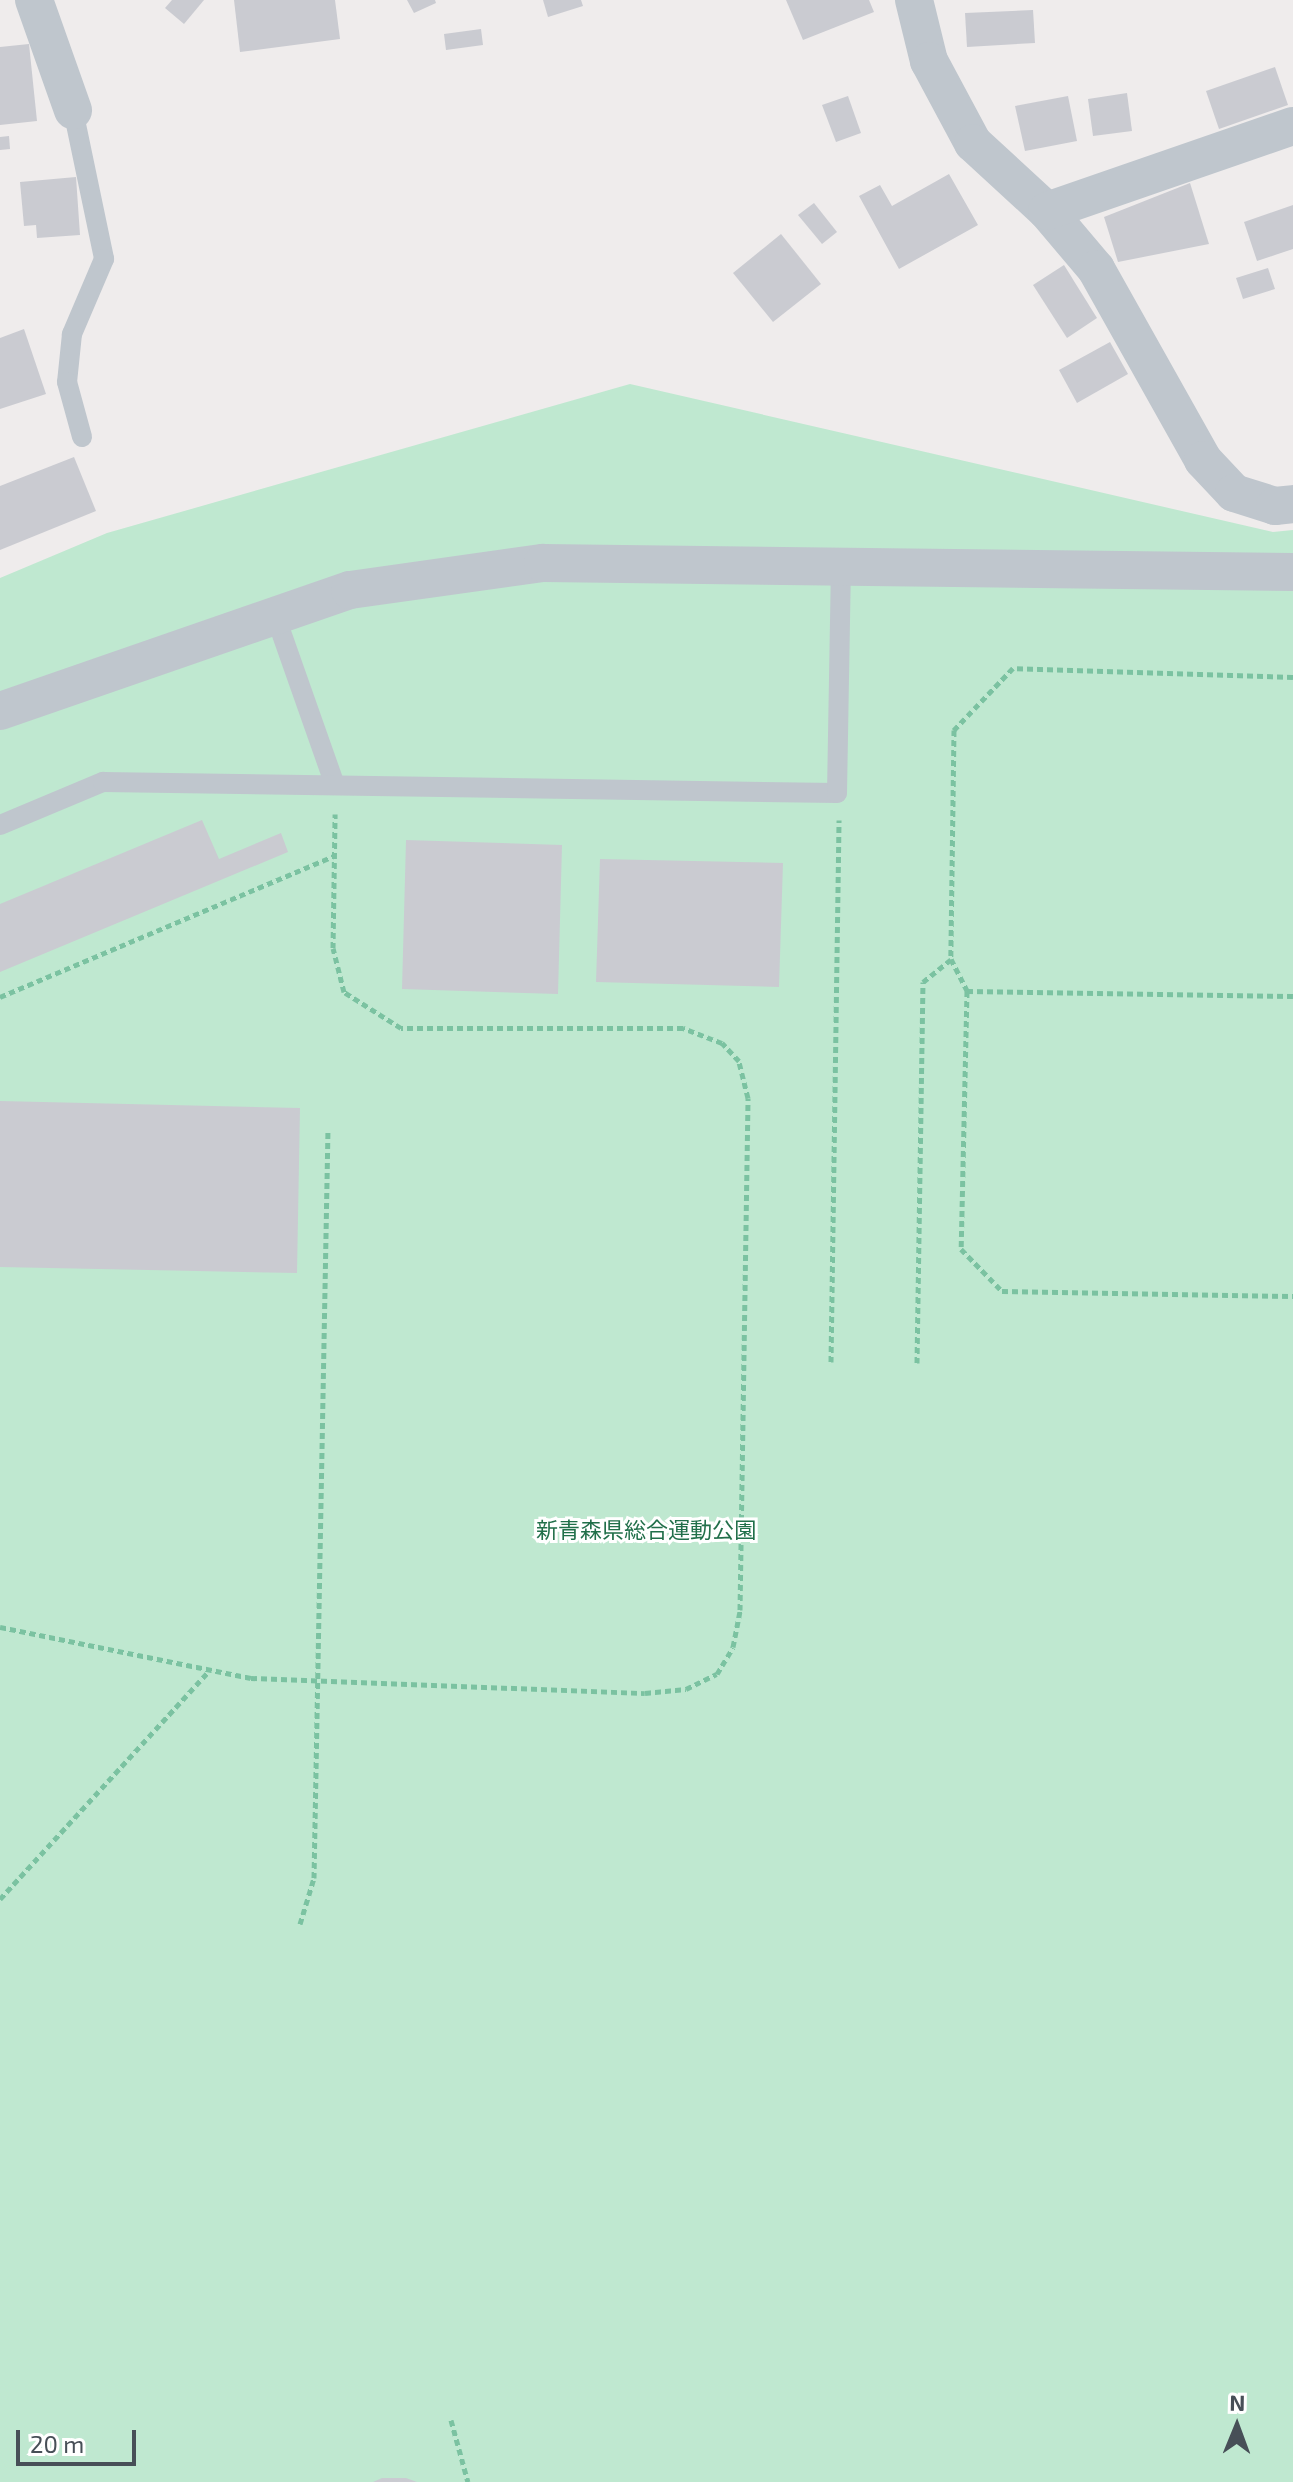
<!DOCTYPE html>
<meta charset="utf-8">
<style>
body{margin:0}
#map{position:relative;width:1293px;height:2482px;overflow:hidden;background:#efecec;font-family:"Exo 2","Noto Sans JP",sans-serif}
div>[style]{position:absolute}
.green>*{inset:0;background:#bfe8d0}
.building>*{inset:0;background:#cacbd1}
.path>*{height:5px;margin-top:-2.5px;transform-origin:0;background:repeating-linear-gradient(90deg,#7bc2a1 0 6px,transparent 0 10px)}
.lane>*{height:20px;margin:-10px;padding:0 10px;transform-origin:10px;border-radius:10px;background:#bfc6cd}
.street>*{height:38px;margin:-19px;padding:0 19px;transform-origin:19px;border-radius:19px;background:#bfc6cd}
span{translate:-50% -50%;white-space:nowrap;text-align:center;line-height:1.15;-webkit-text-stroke:6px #fff;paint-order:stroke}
.park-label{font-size:22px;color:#216f4a}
.north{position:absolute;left:1197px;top:2386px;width:80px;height:80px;-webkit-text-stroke:6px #fff;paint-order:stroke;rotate:1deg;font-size:22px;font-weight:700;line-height:32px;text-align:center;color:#474f57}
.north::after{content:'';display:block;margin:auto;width:28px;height:36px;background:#474f57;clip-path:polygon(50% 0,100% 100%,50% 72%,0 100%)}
.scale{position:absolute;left:16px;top:2430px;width:120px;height:36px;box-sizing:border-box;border:4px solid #474f57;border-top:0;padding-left:10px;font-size:24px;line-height:28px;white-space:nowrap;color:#474f57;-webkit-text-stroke:6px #fff;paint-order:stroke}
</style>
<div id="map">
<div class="green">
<div style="clip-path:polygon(630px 384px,1273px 532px,1293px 530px,1293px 2482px,0 2482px,0 578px,107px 533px)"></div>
</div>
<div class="building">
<div style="clip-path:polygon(172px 0,204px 0,184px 24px,165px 8px)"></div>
<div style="clip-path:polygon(234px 0,335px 0,340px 39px,240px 52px)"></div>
<div style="clip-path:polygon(407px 0,435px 0,436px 3px,414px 13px)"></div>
<div style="clip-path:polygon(543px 0,581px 0,583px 6px,548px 17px)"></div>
<div style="clip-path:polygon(786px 0,869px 0,874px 12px,803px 40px)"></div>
<div style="clip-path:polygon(1033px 10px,1035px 43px,967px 47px,965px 13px)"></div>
<div style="clip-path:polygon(481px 29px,483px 45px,446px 50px,444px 34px)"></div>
<div style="clip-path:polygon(29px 44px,37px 121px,0 125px,0 47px)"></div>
<div style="clip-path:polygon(1275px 67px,1288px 105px,1219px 129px,1206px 91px)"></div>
<div style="clip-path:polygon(1127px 93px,1132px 131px,1093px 136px,1088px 99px)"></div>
<div style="clip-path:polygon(848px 96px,861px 133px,836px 142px,822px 105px)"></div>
<div style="clip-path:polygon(1068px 96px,1077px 141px,1025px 151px,1015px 106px)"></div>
<div style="clip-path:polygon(9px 136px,10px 149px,0 150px,0 137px)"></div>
<div style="clip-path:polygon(949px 174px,978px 225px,899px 269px,859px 196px,880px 185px,892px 206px)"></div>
<div style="clip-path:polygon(76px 177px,80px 235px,37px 238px,36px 225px,24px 226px,20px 182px)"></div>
<div style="clip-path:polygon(1190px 183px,1209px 244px,1118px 262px,1104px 217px)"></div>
<div style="clip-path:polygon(814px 203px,837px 232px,822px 244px,798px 215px)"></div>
<div style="clip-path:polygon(1293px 205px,1293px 249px,1257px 261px,1244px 222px)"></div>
<div style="clip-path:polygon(781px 234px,821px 284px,773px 322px,733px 273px)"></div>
<div style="clip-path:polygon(1064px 265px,1097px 318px,1067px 338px,1033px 285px)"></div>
<div style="clip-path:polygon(1268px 268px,1275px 289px,1243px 299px,1236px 278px)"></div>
<div style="clip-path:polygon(24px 329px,46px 394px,0 409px,0 338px)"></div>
<div style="clip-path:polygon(1110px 342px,1128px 374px,1077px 403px,1059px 370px)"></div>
<div style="clip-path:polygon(74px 457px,96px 511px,0 550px,0 486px)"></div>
<div style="clip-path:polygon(202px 820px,219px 859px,281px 833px,288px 852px,0 972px,0 904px)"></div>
<div style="clip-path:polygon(406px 840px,562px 845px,558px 994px,402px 989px)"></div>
<div style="clip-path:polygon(600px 859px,783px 863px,779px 987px,596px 982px)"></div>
<div style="clip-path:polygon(0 1101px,300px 1108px,297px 1273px,0 1267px)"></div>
<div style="clip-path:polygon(406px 2478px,417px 2482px,373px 2482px,382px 2478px)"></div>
</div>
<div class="path">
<div style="left:1293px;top:677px;width:280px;rotate:-178.2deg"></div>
<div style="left:1013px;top:668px;width:86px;rotate:133.6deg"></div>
<div style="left:954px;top:730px;width:229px;rotate:90.8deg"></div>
<div style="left:951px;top:959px;width:36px;rotate:63deg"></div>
<div style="left:967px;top:991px;width:258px;rotate:91.3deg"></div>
<div style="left:961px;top:1249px;width:59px;rotate:45.7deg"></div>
<div style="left:1002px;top:1291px;width:291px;rotate:1deg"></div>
<div style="left:967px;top:991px;width:326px;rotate:0.9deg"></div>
<div style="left:0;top:997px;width:363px;rotate:-22.9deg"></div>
<div style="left:831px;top:1362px;width:542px;rotate:-89.15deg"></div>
<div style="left:917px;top:1363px;width:381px;rotate:-89.1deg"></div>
<div style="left:923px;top:982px;width:36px;rotate:-39deg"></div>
<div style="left:0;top:1627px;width:256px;rotate:11.5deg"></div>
<div style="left:251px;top:1678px;width:394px;rotate:2.2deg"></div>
<div style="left:645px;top:1693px;width:41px;rotate:-5.6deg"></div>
<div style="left:686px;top:1689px;width:34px;rotate:-26deg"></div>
<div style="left:717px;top:1674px;width:31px;rotate:-59deg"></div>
<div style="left:733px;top:1647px;width:38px;rotate:-79deg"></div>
<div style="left:740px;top:1610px;width:512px;rotate:-89.1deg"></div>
<div style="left:748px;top:1098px;width:38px;rotate:-104deg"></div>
<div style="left:739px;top:1061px;width:25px;rotate:-133deg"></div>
<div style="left:722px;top:1043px;width:42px;rotate:-159deg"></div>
<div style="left:683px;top:1028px;width:282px;rotate:180deg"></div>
<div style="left:401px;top:1028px;width:67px;rotate:-147.7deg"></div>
<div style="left:344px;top:992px;width:45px;rotate:-104deg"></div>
<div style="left:333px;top:948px;width:134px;rotate:-89.1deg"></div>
<div style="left:0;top:1899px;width:311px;rotate:-47.5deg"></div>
<div style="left:300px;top:1924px;width:48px;rotate:-73.1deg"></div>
<div style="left:314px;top:1878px;width:749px;rotate:-88.93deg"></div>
<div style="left:451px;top:2420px;width:64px;rotate:74.7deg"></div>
</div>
<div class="lane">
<div style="left:73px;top:110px;width:152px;rotate:78.2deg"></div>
<div style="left:104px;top:259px;width:82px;rotate:113.1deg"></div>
<div style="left:72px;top:334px;width:48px;rotate:95.9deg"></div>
<div style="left:67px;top:382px;width:57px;rotate:74.7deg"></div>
<div style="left:274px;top:612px;width:183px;rotate:70.6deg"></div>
<div style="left:0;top:825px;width:112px;rotate:-22.7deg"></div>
<div style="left:103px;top:782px;width:734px;rotate:0.86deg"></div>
<div style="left:837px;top:793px;width:227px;rotate:-89deg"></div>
</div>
<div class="street">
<div style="left:34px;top:0;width:117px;rotate:70.5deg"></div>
<div style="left:914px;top:0;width:63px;rotate:76.2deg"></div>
<div style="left:929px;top:61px;width:93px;rotate:61.8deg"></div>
<div style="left:973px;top:143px;width:100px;rotate:42.6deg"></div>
<div style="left:1047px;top:211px;width:76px;rotate:49.8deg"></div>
<div style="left:1096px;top:269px;width:219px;rotate:60.7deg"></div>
<div style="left:1203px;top:460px;width:45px;rotate:46.8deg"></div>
<div style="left:1234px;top:493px;width:43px;rotate:17.6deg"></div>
<div style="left:1275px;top:506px;width:18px;rotate:-6deg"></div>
<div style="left:1047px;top:211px;width:260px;rotate:-19.1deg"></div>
<div style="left:0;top:711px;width:370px;rotate:-19.1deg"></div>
<div style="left:350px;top:590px;width:195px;rotate:-8deg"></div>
<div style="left:543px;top:563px;width:750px;rotate:0.69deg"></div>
</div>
<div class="park-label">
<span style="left:646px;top:1530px">新青森県総合運動公園</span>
</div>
<div class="north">N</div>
<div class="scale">20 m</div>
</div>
